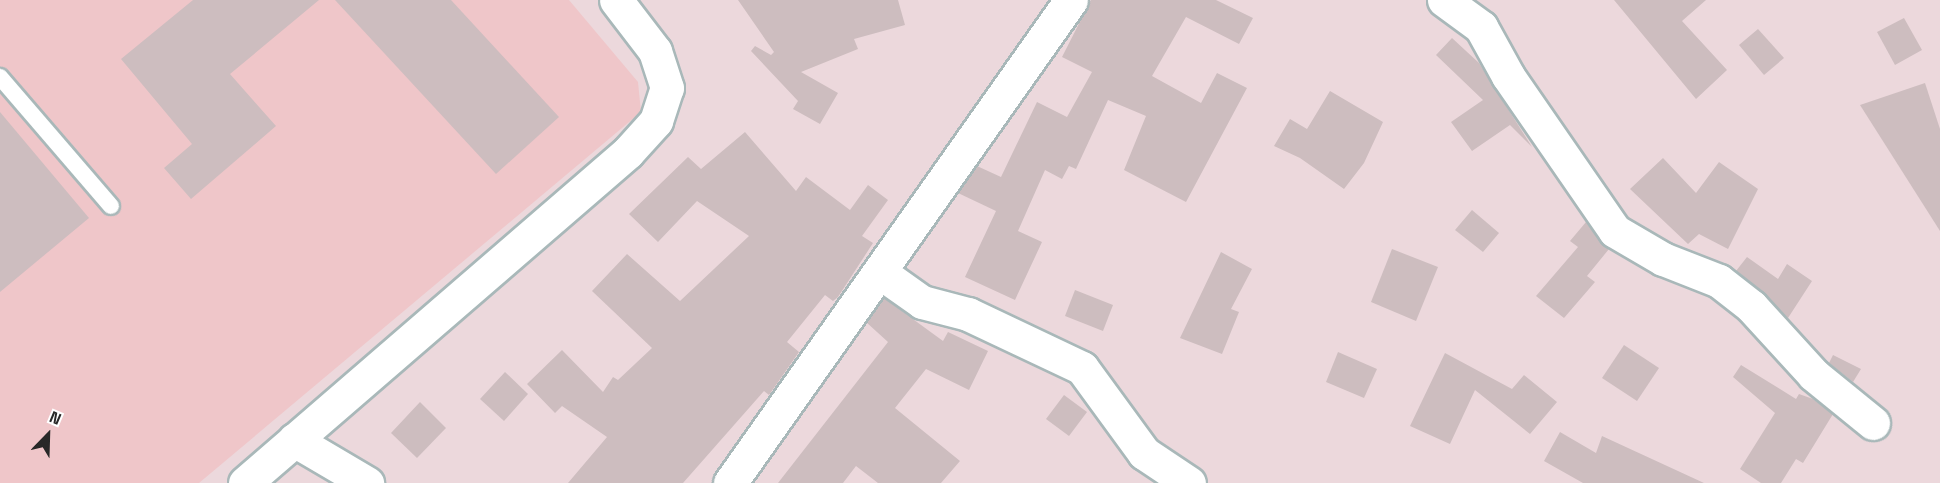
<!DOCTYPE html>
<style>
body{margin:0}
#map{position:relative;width:1940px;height:483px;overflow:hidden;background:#ecd8dc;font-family:"Space Grotesk",sans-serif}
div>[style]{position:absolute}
.education>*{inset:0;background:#efc6c9}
.building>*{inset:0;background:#cdbdbf}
.roads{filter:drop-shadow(2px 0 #a9b8b9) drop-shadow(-2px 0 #a9b8b9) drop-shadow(0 2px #a9b8b9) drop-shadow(0 -2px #a9b8b9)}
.service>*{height:16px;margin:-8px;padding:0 8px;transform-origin:8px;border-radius:8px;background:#fff}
.minor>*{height:33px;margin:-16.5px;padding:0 16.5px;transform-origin:16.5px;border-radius:16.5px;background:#fff}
span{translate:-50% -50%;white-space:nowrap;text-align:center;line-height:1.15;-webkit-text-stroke:4.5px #fff;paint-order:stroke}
.north{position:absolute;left:18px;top:405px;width:60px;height:60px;-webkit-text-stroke:4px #fff;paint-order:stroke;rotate:23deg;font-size:16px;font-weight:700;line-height:24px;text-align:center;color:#282828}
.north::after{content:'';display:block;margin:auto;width:21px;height:27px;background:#282828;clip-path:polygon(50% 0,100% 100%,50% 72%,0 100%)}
</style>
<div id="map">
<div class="education">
<div style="clip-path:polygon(0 0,569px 0,638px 82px,641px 112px,199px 483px,0 483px)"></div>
</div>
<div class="building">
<div style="clip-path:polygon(193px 0,319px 0,230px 74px,276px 126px,191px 199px,164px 168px,192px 144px,121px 59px)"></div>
<div style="clip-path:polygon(335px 0,451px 0,559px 117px,496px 174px)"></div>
<div style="clip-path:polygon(738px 0,898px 0,905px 25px,854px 39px,858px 49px,801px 72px,838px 93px,820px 124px,793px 109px,798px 101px,751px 51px,755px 46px,771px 55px,774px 52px)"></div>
<div style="clip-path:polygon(1091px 0,1216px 0,1253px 18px,1239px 44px,1186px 17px,1152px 76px,1201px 103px,1217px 73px,1247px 88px,1186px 202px,1124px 170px,1146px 116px,1108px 100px,1076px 169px,1069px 166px,1062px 179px,1045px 170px,1018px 231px,1042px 242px,1015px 300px,965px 277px,996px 211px,958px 193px,977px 166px,1001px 177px,1037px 102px,1067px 117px,1092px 72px,1062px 57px)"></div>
<div style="clip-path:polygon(1614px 0,1706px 0,1682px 21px,1727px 70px,1696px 99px)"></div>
<div style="clip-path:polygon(1904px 18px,1922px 50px,1895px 65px,1877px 32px)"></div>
<div style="clip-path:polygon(1758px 29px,1784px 58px,1764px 75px,1739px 45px)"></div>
<div style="clip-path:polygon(1452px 38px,1479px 63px,1532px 147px,1510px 125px,1472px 151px,1451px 122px,1483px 100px,1436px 55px)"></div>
<div style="clip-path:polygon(1925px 83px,1940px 129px,1940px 231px,1860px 105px)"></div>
<div style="clip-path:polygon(1330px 91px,1383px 122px,1364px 163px,1344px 189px,1300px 158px,1274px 146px,1290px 119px,1307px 129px)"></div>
<div style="clip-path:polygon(0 112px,89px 218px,0 292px)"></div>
<div style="clip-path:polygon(745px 132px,796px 191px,806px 177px,850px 210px,868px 185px,888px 200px,862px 236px,873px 243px,838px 297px,833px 301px,825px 295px,787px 342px,799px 352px,769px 395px,764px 391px,683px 483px,568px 483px,607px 437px,562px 406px,555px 413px,527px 384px,562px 350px,603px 392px,613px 377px,618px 380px,652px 348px,592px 291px,627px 254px,680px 301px,749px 236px,697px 201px,658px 242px,629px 214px,688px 157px,701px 169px)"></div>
<div style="clip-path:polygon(1663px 158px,1696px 193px,1719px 162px,1758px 189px,1728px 249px,1699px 234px,1688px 244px,1630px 189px)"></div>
<div style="clip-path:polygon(1472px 210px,1499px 233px,1483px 252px,1455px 230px)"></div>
<div style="clip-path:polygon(1586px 222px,1609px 249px,1587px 276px,1595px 282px,1564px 318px,1536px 296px,1578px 247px,1570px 241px)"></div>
<div style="clip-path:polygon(1392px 249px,1438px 267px,1416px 321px,1371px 302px)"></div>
<div style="clip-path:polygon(1221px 252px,1252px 269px,1231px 309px,1239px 312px,1222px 354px,1180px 338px)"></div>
<div style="clip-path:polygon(1747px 257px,1778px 279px,1787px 264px,1812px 281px,1788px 318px,1736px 271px)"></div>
<div style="clip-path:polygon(1075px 290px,1113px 305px,1103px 331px,1065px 316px)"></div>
<div style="clip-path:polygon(884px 298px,943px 341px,948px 332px,988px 351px,969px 390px,926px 369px,895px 408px,960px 461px,941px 483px,878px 483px,856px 466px,843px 483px,778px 483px,888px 342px,866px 322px)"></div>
<div style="clip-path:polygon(1624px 345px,1659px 368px,1637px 401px,1602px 378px)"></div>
<div style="clip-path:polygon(1338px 352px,1377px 369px,1364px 398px,1326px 382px)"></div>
<div style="clip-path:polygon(1445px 353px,1512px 389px,1524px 375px,1557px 402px,1530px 434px,1475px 390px,1450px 444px,1410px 426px)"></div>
<div style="clip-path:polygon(1833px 355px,1861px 369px,1853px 382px,1829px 363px)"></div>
<div style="clip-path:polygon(1741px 365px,1796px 399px,1799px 394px,1813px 399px,1833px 414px,1803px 463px,1796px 459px,1781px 483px,1761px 483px,1740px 469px,1775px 413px,1733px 377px)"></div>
<div style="clip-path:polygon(505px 372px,528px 394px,504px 421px,480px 399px)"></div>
<div style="clip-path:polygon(1064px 395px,1087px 412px,1069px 436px,1046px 419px)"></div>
<div style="clip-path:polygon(420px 402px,446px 428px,417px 458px,391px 433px)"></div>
<div style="clip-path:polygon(1560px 432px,1596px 453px,1602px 436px,1704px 483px,1583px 483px,1544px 461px)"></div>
</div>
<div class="roads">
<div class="service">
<div style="left:0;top:77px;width:170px;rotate:49.3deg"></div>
</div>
<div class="minor">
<div style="left:1444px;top:0;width:46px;rotate:36.1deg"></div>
<div style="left:1481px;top:27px;width:56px;rotate:61.1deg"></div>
<div style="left:1508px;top:76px;width:188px;rotate:55.4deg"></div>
<div style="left:1615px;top:231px;width:56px;rotate:30.3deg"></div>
<div style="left:1663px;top:259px;width:60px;rotate:21.4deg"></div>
<div style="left:1719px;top:281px;width:41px;rotate:38deg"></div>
<div style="left:1751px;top:306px;width:93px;rotate:47.6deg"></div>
<div style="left:1814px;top:375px;width:76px;rotate:39.1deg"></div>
<div style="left:881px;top:273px;width:50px;rotate:35.3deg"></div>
<div style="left:922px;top:302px;width:48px;rotate:14.6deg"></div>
<div style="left:968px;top:314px;width:126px;rotate:25.3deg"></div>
<div style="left:1082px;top:368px;width:105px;rotate:53.9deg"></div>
<div style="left:1144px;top:453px;width:54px;rotate:33.7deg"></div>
<div style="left:294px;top:440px;width:85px;rotate:30.5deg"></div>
<div style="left:245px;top:483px;width:506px;rotate:-40.83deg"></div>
<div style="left:628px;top:152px;width:42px;rotate:-47.9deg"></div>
<div style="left:656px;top:121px;width:35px;rotate:-72deg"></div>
<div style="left:667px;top:88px;width:39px;rotate:-108deg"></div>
<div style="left:655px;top:51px;width:64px;rotate:-127.4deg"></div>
<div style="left:730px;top:483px;width:591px;rotate:-54.78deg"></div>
</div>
</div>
<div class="north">N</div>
</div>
